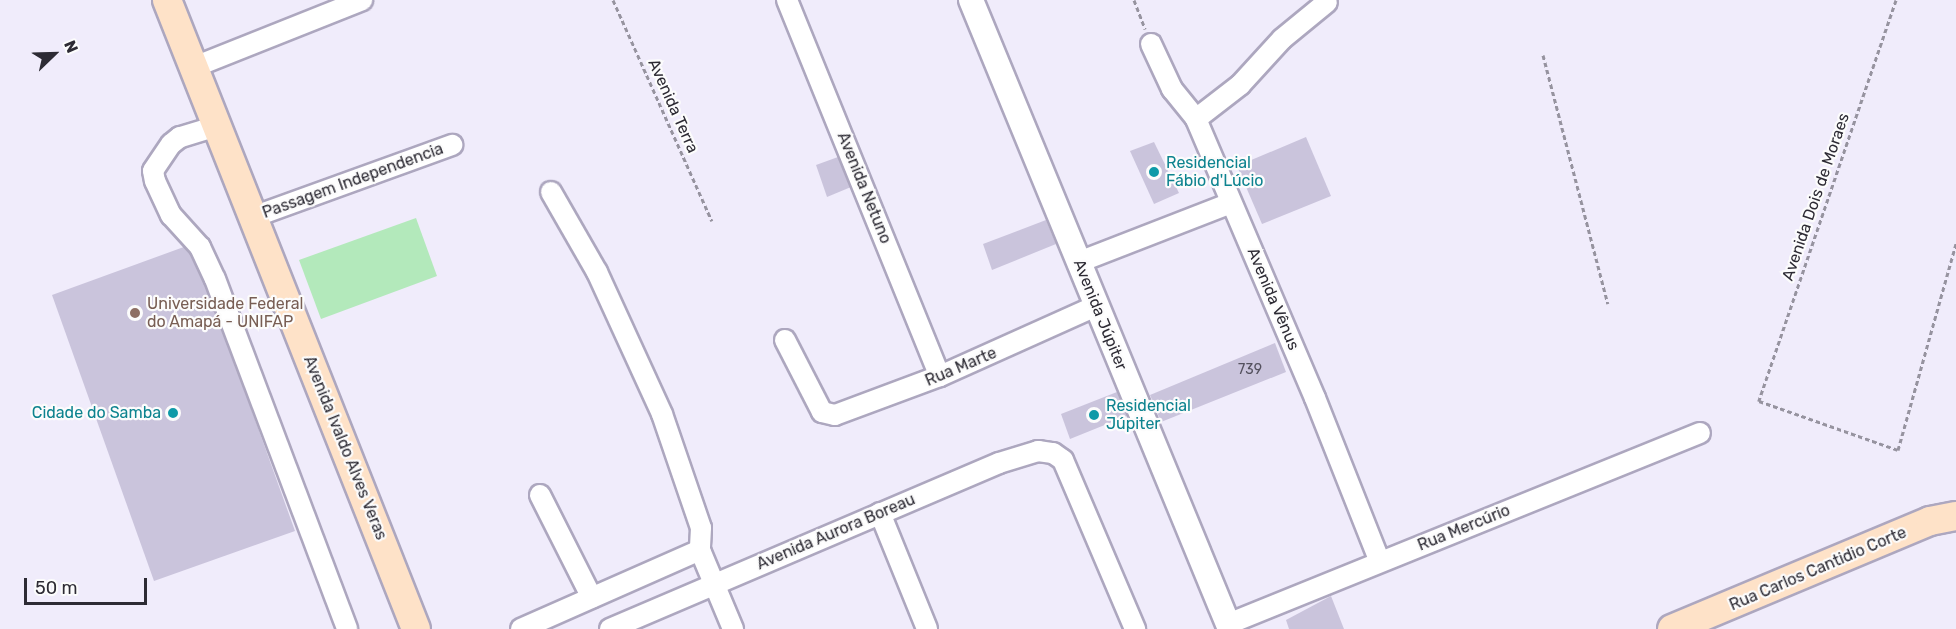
<!DOCTYPE html>
<meta charset="utf-8">
<style>
body{margin:0}
#map{position:relative;width:1956px;height:629px;overflow:hidden;background:#f0ecfb;font-family:Rubik,sans-serif}
div>[style]{position:absolute}
.green>*{inset:0;background:#b3e9bb}
.building>*{inset:0;background:#cac4dc}
.path>*{height:3px;margin-top:-1.5px;transform-origin:0;background:repeating-linear-gradient(90deg,#96939f 0 4.5px,transparent 0 7.5px)}
.roads{filter:drop-shadow(2px 0 #ada7bf) drop-shadow(-2px 0 #ada7bf) drop-shadow(0 2px #ada7bf) drop-shadow(0 -2px #ada7bf)}
.minor>*{height:20px;margin:-10px;padding:0 10px;transform-origin:10px;border-radius:10px;background:#fff}
.tertiary>*{height:24px;margin:-12px;padding:0 12px;transform-origin:12px;border-radius:12px;background:#fff}
.secondary>*{height:28px;margin:-14px;padding:0 14px;transform-origin:14px;border-radius:14px;background:#fee2c8}
.dots>*{width:16px;height:16px;translate:-50% -50%;box-sizing:border-box;border:3px solid #fcfcfc;border-radius:50%}
span{translate:-50% -50%;white-space:nowrap;text-align:center;line-height:1.15;-webkit-text-stroke:4.5px #fcfcfc;paint-order:stroke}
.number-label{font-size:14px;color:#54515e}
.number-label span{-webkit-text-stroke-width:0}
.street-label{font-size:16px;color:#2d2b34}
.culture-label{font-size:16px;color:#0d838f}
.left{translate:0 -50%;text-align:left}
.right{translate:-100% -50%;text-align:right}
.education-label{font-size:16px;color:#785e54}
.north{position:absolute;left:24px;top:24px;width:60px;height:60px;-webkit-text-stroke:4px #fcfcfc;paint-order:stroke;rotate:67deg;font-size:16px;font-weight:700;line-height:24px;text-align:center;color:#2d2b34}
.north::after{content:'';display:block;margin:auto;width:21px;height:27px;background:#2d2b34;clip-path:polygon(50% 0,100% 100%,50% 72%,0 100%)}
.scale{position:absolute;left:24px;top:578px;width:123px;height:27px;box-sizing:border-box;border:3px solid #2d2b34;border-top:0;padding-left:8px;font-size:18px;line-height:21px;white-space:nowrap;color:#2d2b34;-webkit-text-stroke:4px #fcfcfc;paint-order:stroke}
</style>
<div id="map">
<div class="green">
<div style="clip-path:polygon(416px 218px,437px 276px,321px 319px,299px 260px)"></div>
</div>
<div class="building">
<div style="clip-path:polygon(1306px 137px,1331px 196px,1262px 224px,1237px 166px)"></div>
<div style="clip-path:polygon(1154px 142px,1179px 193px,1154px 204px,1130px 151px)"></div>
<div style="clip-path:polygon(838px 157px,851px 187px,827px 197px,816px 165px)"></div>
<div style="clip-path:polygon(1046px 220px,1056px 244px,992px 270px,983px 244px)"></div>
<div style="clip-path:polygon(192px 244px,295px 531px,154px 581px,52px 295px)"></div>
<div style="clip-path:polygon(1275px 343px,1286px 372px,1161px 422px,1150px 395px)"></div>
<div style="clip-path:polygon(1117px 392px,1127px 416px,1070px 439px,1061px 414px)"></div>
<div style="clip-path:polygon(1331px 596px,1344px 629px,1289px 629px,1286px 620px)"></div>
</div>
<div class="path">
<div style="left:613px;top:0;width:242px;rotate:65.9deg"></div>
<div style="left:1134px;top:0;width:31px;rotate:69deg"></div>
<div style="left:1896px;top:0;width:424px;rotate:108.9deg"></div>
<div style="left:1759px;top:401px;width:147px;rotate:19.4deg"></div>
<div style="left:1898px;top:450px;width:215px;rotate:-74.3deg"></div>
<div style="left:1543px;top:55px;width:257px;rotate:75.4deg"></div>
</div>
<div class="roads">
<div class="minor">
<div style="left:787px;top:0;width:406px;rotate:67.9deg"></div>
<div style="left:1151px;top:44px;width:50px;rotate:65deg"></div>
<div style="left:1172px;top:89px;width:38px;rotate:51deg"></div>
<div style="left:1196px;top:119px;width:303px;rotate:66.9deg"></div>
<div style="left:1315px;top:398px;width:176px;rotate:68.4deg"></div>
<div style="left:194px;top:67px;width:181px;rotate:-21.7deg"></div>
<div style="left:1196px;top:119px;width:56px;rotate:-37.7deg"></div>
<div style="left:1240px;top:85px;width:62px;rotate:-47.6deg"></div>
<div style="left:1282px;top:39px;width:58px;rotate:-39.4deg"></div>
<div style="left:217px;top:126px;width:39px;rotate:163deg"></div>
<div style="left:180px;top:137px;width:11px;rotate:142deg"></div>
<div style="left:171px;top:144px;width:32px;rotate:124deg"></div>
<div style="left:153px;top:171px;width:10px;rotate:79deg"></div>
<div style="left:155px;top:181px;width:38px;rotate:65deg"></div>
<div style="left:171px;top:215px;width:43px;rotate:47.8deg"></div>
<div style="left:200px;top:247px;width:35px;rotate:65deg"></div>
<div style="left:215px;top:279px;width:374px;rotate:69.3deg"></div>
<div style="left:551px;top:192px;width:92px;rotate:60.1deg"></div>
<div style="left:597px;top:272px;width:156px;rotate:65.4deg"></div>
<div style="left:662px;top:414px;width:120px;rotate:71.1deg"></div>
<div style="left:701px;top:528px;width:22px;rotate:93deg"></div>
<div style="left:700px;top:550px;width:86px;rotate:67.3deg"></div>
<div style="left:253px;top:217px;width:212px;rotate:-19.9deg"></div>
<div style="left:1079px;top:262px;width:163px;rotate:-21.2deg"></div>
<div style="left:785px;top:340px;width:81px;rotate:62.8deg"></div>
<div style="left:822px;top:412px;width:13px;rotate:13deg"></div>
<div style="left:835px;top:415px;width:112px;rotate:-20.4deg"></div>
<div style="left:940px;top:376px;width:171px;rotate:-24.2deg"></div>
<div style="left:540px;top:495px;width:115px;rotate:63.2deg"></div>
<div style="left:880px;top:513px;width:125px;rotate:67.9deg"></div>
<div style="left:1228px;top:624px;width:509px;rotate:-22.03deg"></div>
<div style="left:521px;top:629px;width:196px;rotate:-23.8deg"></div>
<div style="left:610px;top:629px;width:423px;rotate:-23.1deg"></div>
<div style="left:999px;top:463px;width:41px;rotate:-17.1deg"></div>
<div style="left:1038px;top:451px;width:15px;rotate:8deg"></div>
<div style="left:1053px;top:453px;width:12px;rotate:35deg"></div>
<div style="left:1063px;top:460px;width:184px;rotate:66.9deg"></div>
</div>
<div class="tertiary">
<div style="left:971px;top:0;width:680px;rotate:67.62deg"></div>
</div>
<div class="secondary">
<div style="left:167px;top:0;width:676px;rotate:68.4deg"></div>
<div style="left:1672px;top:629px;width:280px;rotate:-22.7deg"></div>
<div style="left:1930px;top:521px;width:26px;rotate:-11deg"></div>
</div>
</div>
<div class="dots">
<div style="left:1154px;top:172px;background:#0f9aa8"></div>
<div style="left:135px;top:313px;background:#8d6e63"></div>
<div style="left:173px;top:413px;background:#0f9aa8"></div>
<div style="left:1094px;top:415px;background:#0f9aa8"></div>
</div>
<div class="number-label">
<span style="left:1250px;top:370px">739</span>
</div>
<div class="street-label">
<span style="left:673px;top:106px;rotate:66deg">Avenida Terra</span>
<span style="left:353px;top:181px;rotate:-20deg">Passagem Independencia</span>
<span style="left:864px;top:188px;rotate:68deg">Avenida Netuno</span>
<span style="left:1816px;top:197px;rotate:-71deg">Avenida Dois de Moraes</span>
<span style="left:1273px;top:299px;rotate:67deg">Avenida Vênus</span>
<span style="left:1100px;top:315px;rotate:68deg">Avenida Júpiter</span>
<span style="left:961px;top:367px;rotate:-23deg">Rua Marte</span>
<span style="left:345px;top:448px;rotate:68deg">Avenida Ivaldo Alves Veras</span>
<span style="left:1464px;top:528px;rotate:-22deg">Rua Mercúrio</span>
<span style="left:836px;top:532px;rotate:-23deg">Avenida Aurora Boreau</span>
<span style="left:1818px;top:569px;rotate:-23deg">Rua Carlos Cantidio Corte</span>
</div>
<div class="culture-label">
<span class="left" style="left:1166px;top:172px">Residencial<br>Fábio d'Lúcio</span>
<span class="left" style="left:1106px;top:415px">Residencial<br>Júpiter</span>
<span class="right" style="left:161px;top:413px">Cidade do Samba</span>
</div>
<div class="education-label">
<span class="left" style="left:147px;top:313px">Universidade Federal<br>do Amapá - UNIFAP</span>
</div>
<div class="north">N</div>
<div class="scale">50 m</div>
</div>
